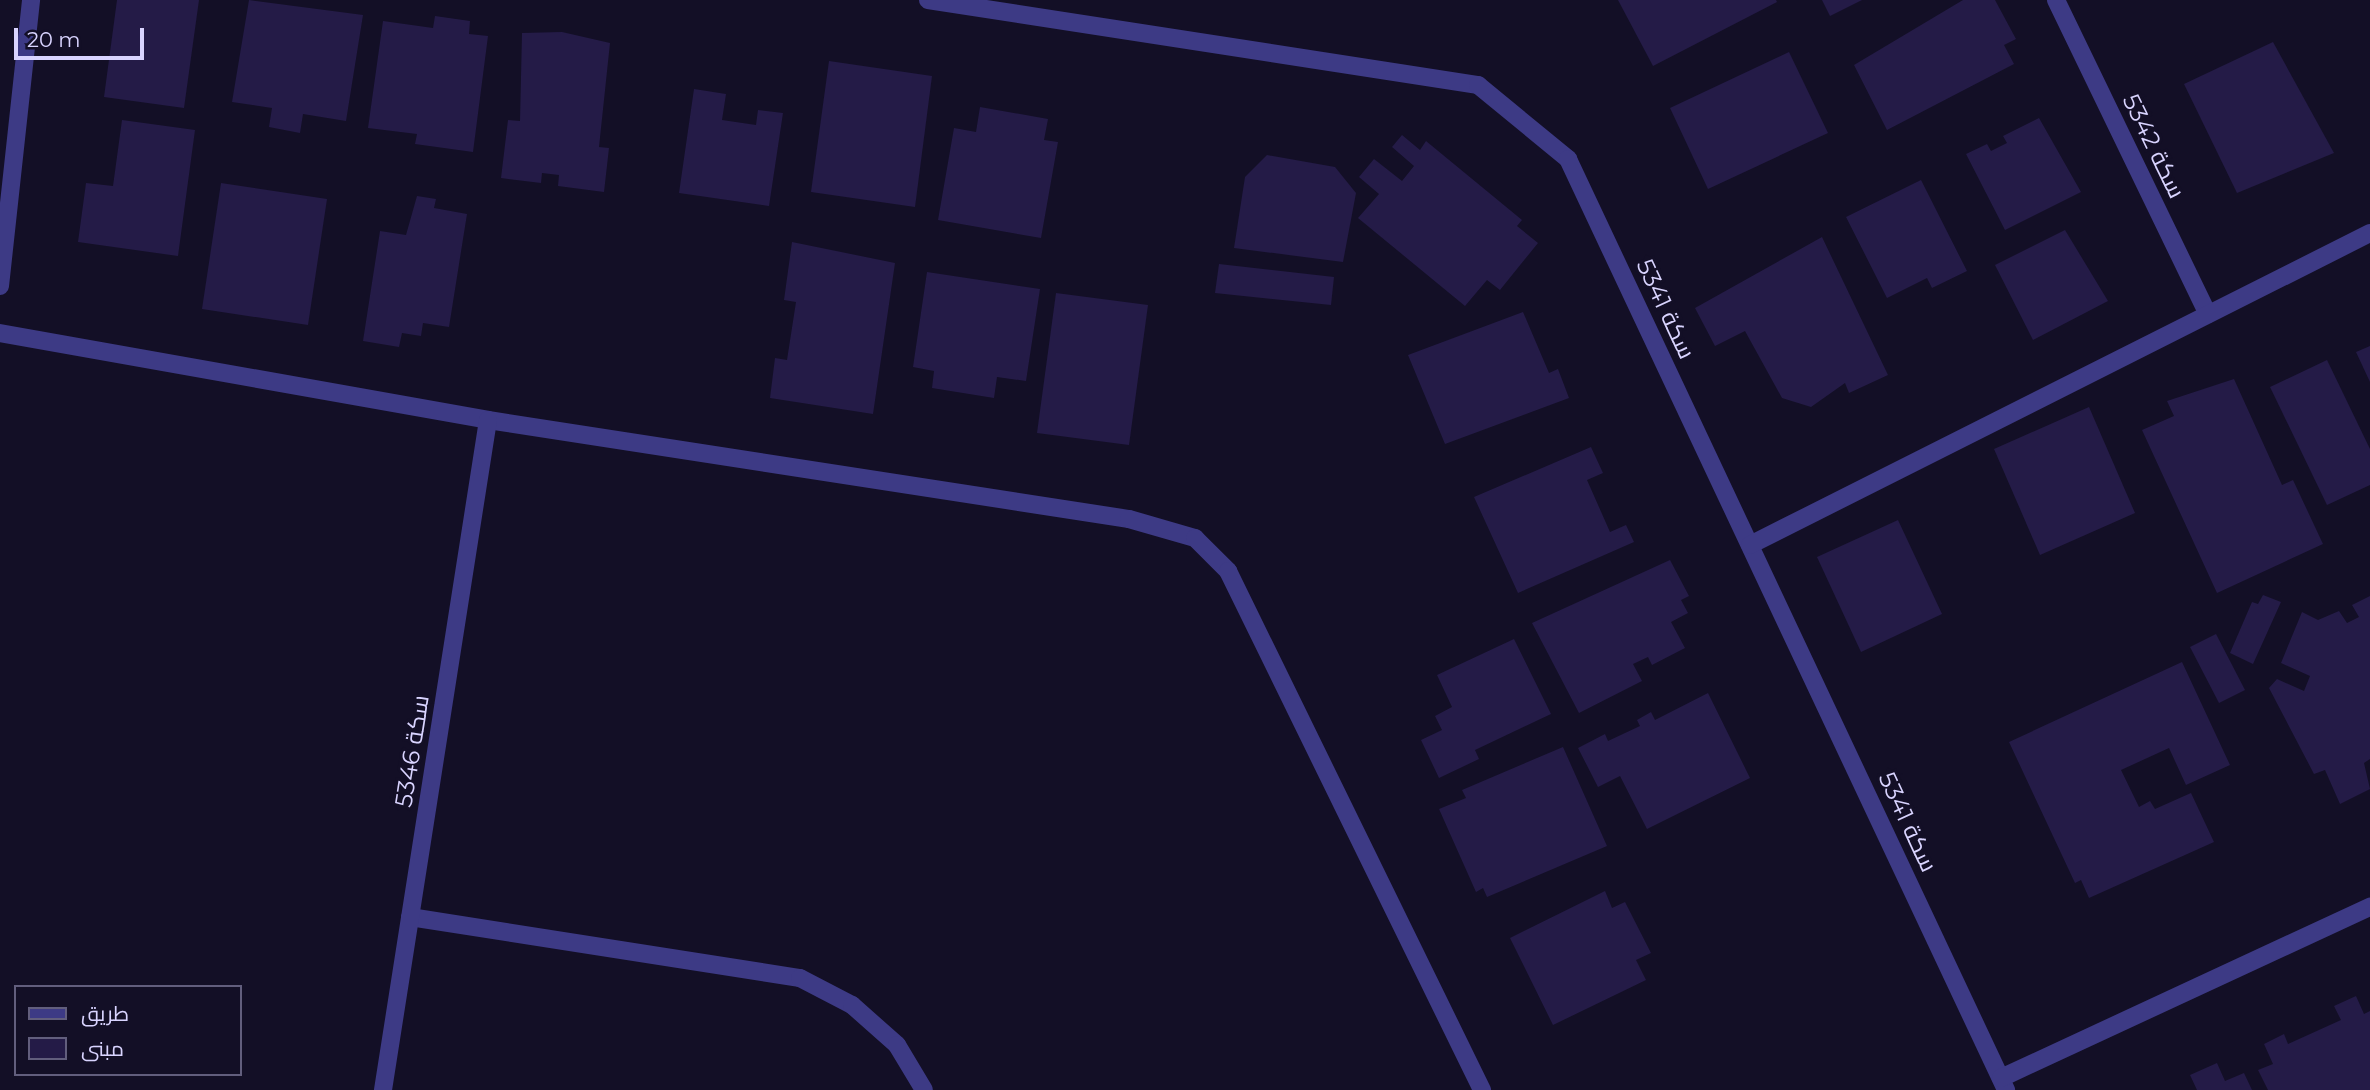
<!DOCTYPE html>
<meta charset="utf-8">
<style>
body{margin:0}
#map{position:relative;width:2370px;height:1090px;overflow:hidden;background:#130f26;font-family:Montserrat,Cairo,sans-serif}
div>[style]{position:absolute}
.building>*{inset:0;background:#241b47}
.street>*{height:18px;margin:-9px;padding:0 9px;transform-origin:9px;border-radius:9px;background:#3d3a85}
span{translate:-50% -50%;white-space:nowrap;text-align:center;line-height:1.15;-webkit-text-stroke:6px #130f26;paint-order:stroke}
.street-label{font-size:24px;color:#d9d4ff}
.legend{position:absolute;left:14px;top:985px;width:228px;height:91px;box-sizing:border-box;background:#130f26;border:2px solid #625e7d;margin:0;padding:9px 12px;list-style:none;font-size:21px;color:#d9d4ff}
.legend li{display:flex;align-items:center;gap:14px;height:35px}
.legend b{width:35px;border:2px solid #625e7d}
.scale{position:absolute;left:14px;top:28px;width:130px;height:32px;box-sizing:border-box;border:4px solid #d9d4ff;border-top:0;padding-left:9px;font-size:21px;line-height:24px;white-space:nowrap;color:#d9d4ff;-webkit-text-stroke:5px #130f26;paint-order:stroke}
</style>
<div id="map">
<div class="building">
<div style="clip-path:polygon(117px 0,199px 0,184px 108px,104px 97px)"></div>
<div style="clip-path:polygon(249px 0,363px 15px,346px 121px,303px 114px,300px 133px,269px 127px,272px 108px,232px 102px)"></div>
<div style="clip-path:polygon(1618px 0,1776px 0,1777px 2px,1653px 66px)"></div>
<div style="clip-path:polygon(1822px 0,1862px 0,1830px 16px)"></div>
<div style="clip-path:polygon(1963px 0,1995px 0,2016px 39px,2004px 45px,2014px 64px,1887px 130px,1854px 65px)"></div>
<div style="clip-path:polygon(435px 16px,470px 21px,469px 34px,488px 36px,473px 152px,415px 144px,417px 134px,368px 128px,383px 21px,433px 28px)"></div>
<div style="clip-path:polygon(562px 32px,610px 43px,599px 147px,609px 148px,604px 192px,558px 186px,559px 175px,542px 173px,541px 183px,501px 178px,508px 120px,520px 121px,522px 33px)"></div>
<div style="clip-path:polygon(2273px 42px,2334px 153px,2237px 193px,2184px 84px)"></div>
<div style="clip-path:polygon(1789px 52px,1828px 133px,1708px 189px,1670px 108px)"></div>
<div style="clip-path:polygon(829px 61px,932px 76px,915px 207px,811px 192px)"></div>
<div style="clip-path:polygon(694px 89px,726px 94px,722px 120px,756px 125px,758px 110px,783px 113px,769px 206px,679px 193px)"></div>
<div style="clip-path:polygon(980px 107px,1048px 119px,1044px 140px,1058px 142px,1041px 238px,938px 220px,954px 128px,976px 132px)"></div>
<div style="clip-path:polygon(2039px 118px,2081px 192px,2005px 230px,1966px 154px,1987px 144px,1991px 151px,2007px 143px,2003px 136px)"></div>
<div style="clip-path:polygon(122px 120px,195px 130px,178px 256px,78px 242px,86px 183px,113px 186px)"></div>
<div style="clip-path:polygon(1402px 135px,1420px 150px,1426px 141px,1522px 220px,1517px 226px,1538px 243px,1500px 290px,1487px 280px,1465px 306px,1358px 218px,1379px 194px,1359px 177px,1374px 159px,1402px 181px,1414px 166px,1392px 147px)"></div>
<div style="clip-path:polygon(1267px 155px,1335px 167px,1356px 193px,1343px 262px,1234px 248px,1245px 177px)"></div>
<div style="clip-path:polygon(1921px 180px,1967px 271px,1932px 288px,1927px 278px,1887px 298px,1846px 217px)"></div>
<div style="clip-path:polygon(221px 183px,327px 199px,308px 325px,202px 309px)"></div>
<div style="clip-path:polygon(417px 196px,436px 199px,434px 208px,467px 214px,449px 327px,423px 323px,421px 336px,402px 333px,399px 347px,363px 341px,380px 231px,406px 235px)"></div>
<div style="clip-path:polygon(2065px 230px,2108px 301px,2033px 340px,1995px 265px)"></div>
<div style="clip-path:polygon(1822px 237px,1888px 375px,1849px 393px,1845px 383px,1811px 407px,1782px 398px,1745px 331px,1715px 346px,1695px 308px)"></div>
<div style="clip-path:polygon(792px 242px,895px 263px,873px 414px,770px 398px,775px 358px,787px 360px,796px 302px,784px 300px)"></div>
<div style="clip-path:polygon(1219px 264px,1334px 277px,1331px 305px,1215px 293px)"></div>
<div style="clip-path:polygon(927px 272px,1040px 289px,1026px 381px,997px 377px,994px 398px,932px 388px,934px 371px,913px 367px)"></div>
<div style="clip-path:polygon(1056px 293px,1148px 305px,1129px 445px,1037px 433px)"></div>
<div style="clip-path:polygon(1523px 312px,1549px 373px,1558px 369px,1569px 398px,1445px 444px,1408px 355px)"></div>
<div style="clip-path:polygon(2370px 346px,2370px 382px,2356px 352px)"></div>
<div style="clip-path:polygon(2327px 360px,2370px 449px,2370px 485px,2327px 505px,2270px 387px)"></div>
<div style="clip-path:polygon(2234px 379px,2282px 485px,2293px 480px,2323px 544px,2217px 593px,2142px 430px,2174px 416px,2167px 401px)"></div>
<div style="clip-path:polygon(2089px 407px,2135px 513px,2040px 555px,1994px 449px)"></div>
<div style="clip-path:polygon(1591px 447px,1603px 473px,1587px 480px,1610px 532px,1626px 525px,1634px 542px,1518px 593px,1474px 497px)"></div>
<div style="clip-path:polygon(1898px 520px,1942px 614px,1861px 652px,1817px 557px)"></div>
<div style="clip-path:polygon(1670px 560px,1689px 596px,1681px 600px,1688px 613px,1671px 622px,1685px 648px,1652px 665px,1648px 657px,1633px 664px,1642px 681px,1579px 713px,1532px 623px)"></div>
<div style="clip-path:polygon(2263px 595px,2281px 602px,2253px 664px,2230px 653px,2252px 602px,2258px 604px)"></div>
<div style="clip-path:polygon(2370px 596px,2370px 759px,2364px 763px,2370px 789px,2340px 804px,2325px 770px,2314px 774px,2269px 688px,2277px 679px,2304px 691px,2310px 676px,2281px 663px,2302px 612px,2318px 620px,2339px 611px,2347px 623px,2359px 617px,2352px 605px)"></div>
<div style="clip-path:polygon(2216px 634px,2245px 690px,2219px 703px,2190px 647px)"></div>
<div style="clip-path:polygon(1514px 639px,1551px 714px,1475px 750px,1479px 759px,1439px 778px,1421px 740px,1442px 730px,1435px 716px,1452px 707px,1437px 675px)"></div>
<div style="clip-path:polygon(2182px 662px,2230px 765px,2186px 785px,2169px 748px,2121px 770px,2139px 807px,2150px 801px,2155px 809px,2191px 793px,2214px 842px,2089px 898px,2081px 880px,2075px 883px,2009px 742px)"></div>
<div style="clip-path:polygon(1708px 693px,1750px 778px,1647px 829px,1620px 776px,1598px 787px,1578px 748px,1605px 734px,1608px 741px,1640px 726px,1637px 720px,1651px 712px,1655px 720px)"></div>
<div style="clip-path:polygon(1563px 747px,1607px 846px,1487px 897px,1483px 888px,1476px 892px,1439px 809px,1466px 798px,1462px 790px)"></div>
<div style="clip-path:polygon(1605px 891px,1612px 908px,1625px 902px,1651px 953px,1636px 960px,1646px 980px,1553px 1025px,1510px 938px)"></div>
<div style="clip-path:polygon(2356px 996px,2364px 1014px,2370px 1011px,2370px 1090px,2268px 1090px,2258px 1070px,2273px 1064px,2264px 1044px,2284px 1034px,2288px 1044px,2341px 1020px,2334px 1006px)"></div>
<div style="clip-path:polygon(2217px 1063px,2225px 1081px,2244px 1073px,2252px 1090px,2197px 1090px,2190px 1075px)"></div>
</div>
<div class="street">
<div style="left:928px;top:0;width:557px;rotate:8.79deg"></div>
<div style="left:1478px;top:85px;width:117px;rotate:39.4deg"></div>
<div style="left:1568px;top:159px;width:1029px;rotate:64.8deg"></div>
<div style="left:2056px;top:0;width:349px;rotate:64.2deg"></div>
<div style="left:0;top:286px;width:288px;rotate:-83.8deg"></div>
<div style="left:0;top:333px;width:496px;rotate:10.1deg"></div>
<div style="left:488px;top:420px;width:649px;rotate:8.78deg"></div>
<div style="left:1129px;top:519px;width:69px;rotate:16.1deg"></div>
<div style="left:1195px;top:538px;width:47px;rotate:45deg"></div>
<div style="left:1228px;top:571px;width:578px;rotate:63.92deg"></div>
<div style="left:1750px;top:545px;width:694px;rotate:-26.71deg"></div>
<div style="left:410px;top:917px;width:395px;rotate:8.9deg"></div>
<div style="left:800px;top:978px;width:59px;rotate:27.4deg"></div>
<div style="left:852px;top:1005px;width:60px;rotate:41.6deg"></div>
<div style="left:897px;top:1045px;width:52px;rotate:59deg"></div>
<div style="left:2001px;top:1078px;width:407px;rotate:-24.9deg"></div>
<div style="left:383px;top:1090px;width:678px;rotate:-81.09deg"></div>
</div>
<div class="street-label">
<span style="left:2154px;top:146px;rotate:64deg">سكة 5342</span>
<span style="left:1666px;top:309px;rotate:65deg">سكة 5341</span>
<span style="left:412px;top:751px;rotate:-81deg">سكة 5346</span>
<span style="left:1908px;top:822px;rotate:65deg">سكة 5341</span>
</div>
<ul class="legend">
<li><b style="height:9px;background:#3d3a85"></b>طريق</li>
<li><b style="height:19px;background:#241b47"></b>مبنى</li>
</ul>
<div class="scale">20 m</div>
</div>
